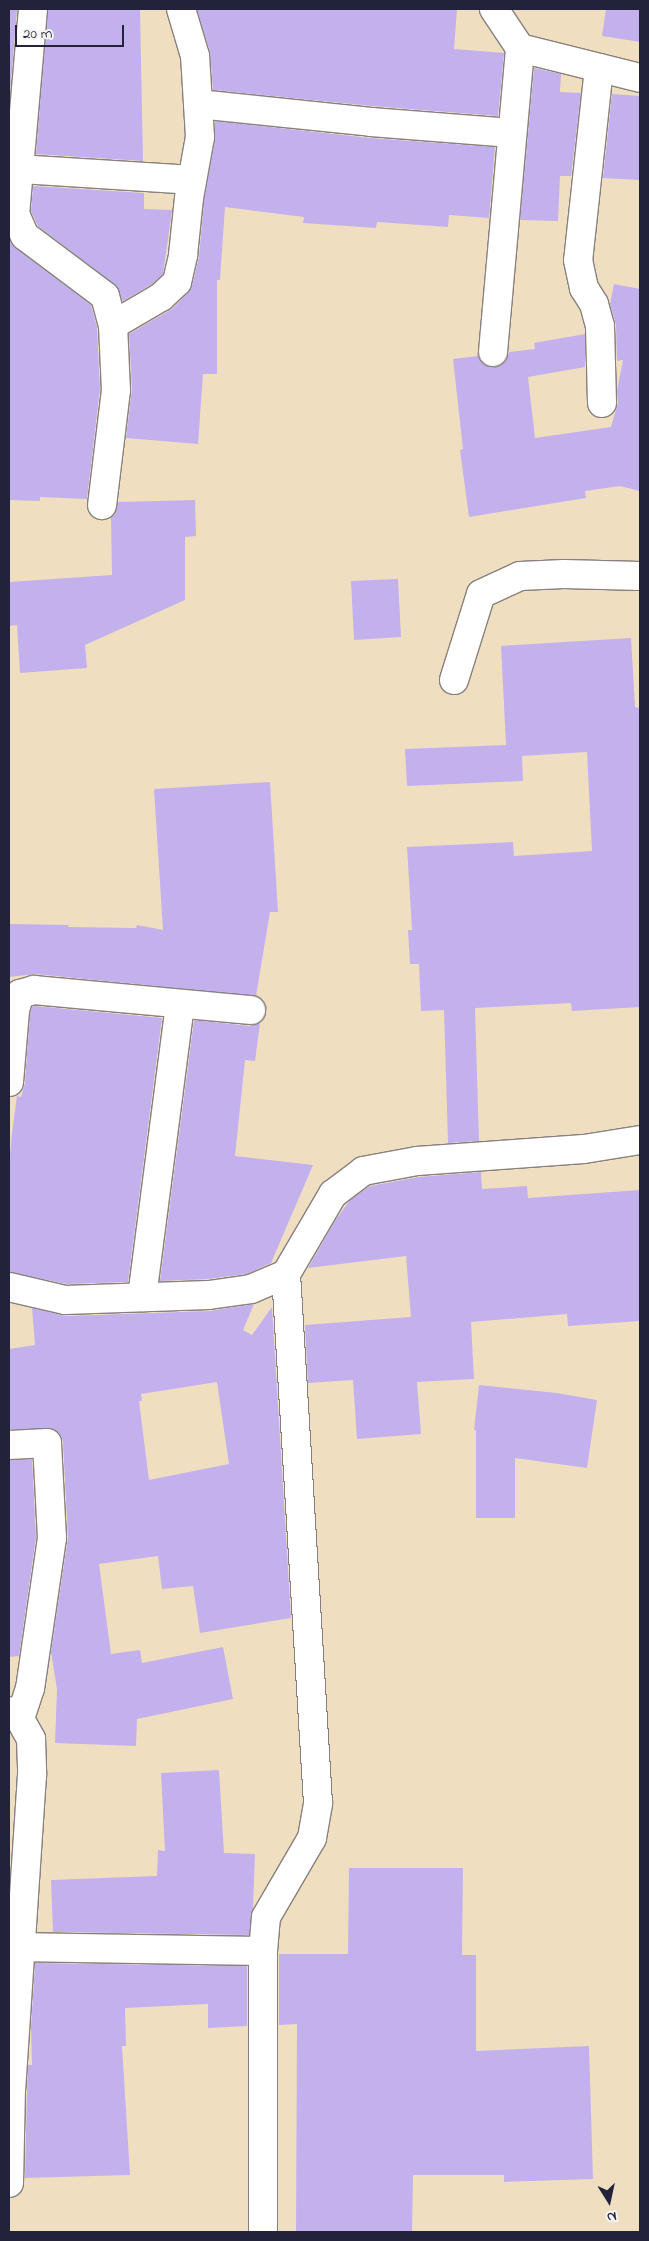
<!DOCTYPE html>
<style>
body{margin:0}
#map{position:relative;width:649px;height:2241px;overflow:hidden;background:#efdfc0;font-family:"Indie Flower",sans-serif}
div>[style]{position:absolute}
.building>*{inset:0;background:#c3b1ed}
.roads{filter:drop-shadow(1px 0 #88807e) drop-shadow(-1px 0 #88807e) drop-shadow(0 1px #88807e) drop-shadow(0 -1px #88807e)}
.street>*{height:28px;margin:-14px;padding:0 14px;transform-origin:14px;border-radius:14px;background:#fff}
span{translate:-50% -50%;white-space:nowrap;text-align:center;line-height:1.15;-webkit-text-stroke:4px #f6f6f2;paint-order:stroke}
.frame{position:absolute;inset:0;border:10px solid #22223b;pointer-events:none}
.north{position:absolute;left:584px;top:2176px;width:50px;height:50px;-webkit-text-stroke:4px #f6f6f2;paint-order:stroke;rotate:170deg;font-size:14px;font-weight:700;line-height:20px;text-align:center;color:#22223b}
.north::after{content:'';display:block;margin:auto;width:18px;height:22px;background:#22223b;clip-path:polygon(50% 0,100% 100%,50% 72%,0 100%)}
.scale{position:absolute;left:15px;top:25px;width:109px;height:22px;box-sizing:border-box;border:2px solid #22223b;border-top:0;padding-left:6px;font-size:15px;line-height:18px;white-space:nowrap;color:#22223b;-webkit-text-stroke:4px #f6f6f2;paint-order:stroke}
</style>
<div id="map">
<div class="building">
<div style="clip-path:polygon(9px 9px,17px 9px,9px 107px)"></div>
<div style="clip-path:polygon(48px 9px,140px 9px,143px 161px,36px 154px)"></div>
<div style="clip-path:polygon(197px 9px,457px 9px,454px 49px,504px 53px,498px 116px,372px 106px,213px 90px,210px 52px)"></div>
<div style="clip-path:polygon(606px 9px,640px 9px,640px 42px,602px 36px)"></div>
<div style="clip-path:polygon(534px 68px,561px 74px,560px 92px,581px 93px,571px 176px,560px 176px,558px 221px,520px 220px)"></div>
<div style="clip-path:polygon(612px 94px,640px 96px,640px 180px,603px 178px)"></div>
<div style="clip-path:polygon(215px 121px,370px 138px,495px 147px,489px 218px,449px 215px,448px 227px,377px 222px,376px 228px,303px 223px,304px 217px,225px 207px,220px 280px,217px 280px,217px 374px,203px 374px,198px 444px,126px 438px,132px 389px,129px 334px,172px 309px,188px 293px,192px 286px,199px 257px,204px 200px,215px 140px)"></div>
<div style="clip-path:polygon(33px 186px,144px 193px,144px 209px,172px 210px,163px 274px,152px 284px,123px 301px,114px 284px,38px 226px,31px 211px)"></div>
<div style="clip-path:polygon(9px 238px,16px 248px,91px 305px,97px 327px,100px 389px,87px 499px,40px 497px,40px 501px,9px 500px)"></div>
<div style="clip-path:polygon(614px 284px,640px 289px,640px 491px,620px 486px,585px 491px,586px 498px,469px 517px,460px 450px,463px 449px,453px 359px,478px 356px,484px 365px,491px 367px,499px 366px,506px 361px,509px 352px,535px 349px,534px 343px,585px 334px,585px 367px,528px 377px,535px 438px,611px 427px,618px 403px,617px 391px,623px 360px,617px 361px,616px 325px,610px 304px)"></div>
<div style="clip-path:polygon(195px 500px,196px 536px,185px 537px,185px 600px,85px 645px,87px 668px,20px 673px,17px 625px,9px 626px,9px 582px,112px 575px,111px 517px,115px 514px,118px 502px)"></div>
<div style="clip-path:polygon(398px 579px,401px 637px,354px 640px,351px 581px)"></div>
<div style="clip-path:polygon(631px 638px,635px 707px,640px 708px,640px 1007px,572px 1011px,571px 1003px,475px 1008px,479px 1141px,448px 1143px,444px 1010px,421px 1011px,419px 964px,410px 964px,408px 930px,412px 930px,407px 847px,513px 842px,514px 856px,592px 851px,587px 752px,522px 756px,523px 781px,407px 786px,405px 749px,506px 745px,501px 646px)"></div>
<div style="clip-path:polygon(270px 782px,278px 912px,270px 912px,256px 996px,35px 974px,9px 977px,9px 924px,69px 925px,68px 927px,136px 928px,137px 925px,163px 930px,154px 789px)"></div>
<div style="clip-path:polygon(35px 1006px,162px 1018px,128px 1282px,67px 1284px,9px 1272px,9px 1165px,12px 1133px,17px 1096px,21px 1097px,25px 1083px,30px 1013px,32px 1007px)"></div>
<div style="clip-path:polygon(194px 1020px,250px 1026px,260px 1023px,255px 1061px,245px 1060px,235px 1156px,313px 1165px,271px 1263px,247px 1274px,208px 1279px,160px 1281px)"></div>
<div style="clip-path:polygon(481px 1172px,482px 1189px,527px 1186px,528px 1198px,640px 1190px,640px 1321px,568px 1326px,567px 1314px,471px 1322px,474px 1379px,417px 1382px,421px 1434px,357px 1439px,353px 1380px,308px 1383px,305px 1325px,411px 1317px,406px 1256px,308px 1268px,335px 1221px,350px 1200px,370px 1186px,419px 1177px)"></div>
<div style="clip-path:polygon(evenodd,254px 1304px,243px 1330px,252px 1335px,272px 1307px,291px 1618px,200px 1633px,193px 1586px,162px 1589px,158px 1556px,99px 1564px,111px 1654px,140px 1650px,142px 1663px,223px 1647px,233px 1699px,137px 1719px,136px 1746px,55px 1743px,57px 1689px,51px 1652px,68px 1537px,63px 1442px,60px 1434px,54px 1429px,9px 1429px,9px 1349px,35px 1345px,32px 1308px,66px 1316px,210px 1311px,254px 1304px,217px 1382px,229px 1464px,149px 1480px,139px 1401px,142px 1401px,141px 1394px,217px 1382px)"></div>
<div style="clip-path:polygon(479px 1385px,557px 1393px,597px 1400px,587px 1468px,515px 1458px,515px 1518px,476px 1518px,476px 1430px,474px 1430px)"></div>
<div style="clip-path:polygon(32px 1459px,36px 1537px,19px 1656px,9px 1657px,9px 1460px)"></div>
<div style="clip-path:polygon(219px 1770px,224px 1853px,255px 1854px,253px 1908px,249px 1935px,53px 1932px,51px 1880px,157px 1876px,158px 1850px,165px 1851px,161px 1773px)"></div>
<div style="clip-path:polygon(349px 1868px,463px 1868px,462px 1955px,476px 1955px,476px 2051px,589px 2046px,593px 2179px,504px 2182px,504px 2175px,413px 2175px,412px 2232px,296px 2232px,297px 2024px,279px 2025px,279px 1954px,348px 1954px)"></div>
<div style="clip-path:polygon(35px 1963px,247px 1966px,247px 2026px,208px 2028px,208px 2004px,125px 2008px,126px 2046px,122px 2046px,130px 2175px,25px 2178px,27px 2089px,28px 2065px,32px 2065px,31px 2028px)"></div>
</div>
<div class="roads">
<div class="street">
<div style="left:33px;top:9px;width:206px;rotate:95deg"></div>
<div style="left:15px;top:214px;width:24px;rotate:66deg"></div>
<div style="left:25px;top:236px;width:100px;rotate:36.9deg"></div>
<div style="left:105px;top:296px;width:30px;rotate:75deg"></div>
<div style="left:113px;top:325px;width:65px;rotate:87.4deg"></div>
<div style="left:116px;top:390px;width:116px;rotate:96.9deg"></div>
<div style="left:494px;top:9px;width:47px;rotate:56.3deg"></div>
<div style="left:520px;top:48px;width:124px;rotate:14deg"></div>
<div style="left:599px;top:68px;width:193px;rotate:96.2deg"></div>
<div style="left:578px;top:260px;width:29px;rotate:78deg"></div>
<div style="left:584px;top:288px;width:19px;rotate:58deg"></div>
<div style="left:594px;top:304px;width:23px;rotate:75deg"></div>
<div style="left:600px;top:326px;width:77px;rotate:88.5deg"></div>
<div style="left:198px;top:104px;width:174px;rotate:5.9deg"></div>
<div style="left:371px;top:122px;width:141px;rotate:4.5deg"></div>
<div style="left:19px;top:169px;width:173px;rotate:3.6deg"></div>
<div style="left:113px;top:325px;width:56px;rotate:-30.3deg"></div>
<div style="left:161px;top:297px;width:22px;rotate:-43deg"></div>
<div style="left:177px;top:282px;width:28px;rotate:-77deg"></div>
<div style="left:183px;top:255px;width:57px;rotate:-84deg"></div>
<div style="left:189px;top:198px;width:62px;rotate:-79.8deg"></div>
<div style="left:200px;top:137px;width:81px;rotate:-93.5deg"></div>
<div style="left:195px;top:56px;width:49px;rotate:-106.6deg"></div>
<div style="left:493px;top:352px;width:305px;rotate:-84.9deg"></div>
<div style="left:454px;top:680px;width:90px;rotate:-72.6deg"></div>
<div style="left:481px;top:594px;width:43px;rotate:-24.8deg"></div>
<div style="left:520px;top:576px;width:44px;rotate:-2.6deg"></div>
<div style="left:564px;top:574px;width:76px;rotate:1.5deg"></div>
<div style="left:9px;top:1082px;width:72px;rotate:-85.2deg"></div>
<div style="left:15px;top:1010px;width:17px;rotate:-73deg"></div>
<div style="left:20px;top:994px;width:15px;rotate:-16deg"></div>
<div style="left:34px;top:990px;width:218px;rotate:5.3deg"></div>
<div style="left:9px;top:1287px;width:57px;rotate:13.1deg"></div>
<div style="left:65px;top:1300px;width:144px;rotate:-2deg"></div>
<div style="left:209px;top:1295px;width:42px;rotate:-8.1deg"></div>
<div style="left:251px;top:1289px;width:38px;rotate:-23deg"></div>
<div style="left:286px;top:1274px;width:93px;rotate:-59.6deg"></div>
<div style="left:333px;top:1194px;width:38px;rotate:-37deg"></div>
<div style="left:363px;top:1171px;width:55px;rotate:-10.5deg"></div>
<div style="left:417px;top:1161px;width:167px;rotate:-4.1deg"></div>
<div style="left:584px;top:1149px;width:57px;rotate:-9.1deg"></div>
<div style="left:142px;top:1297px;width:295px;rotate:-82.6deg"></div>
<div style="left:9px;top:1445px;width:38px;rotate:-3deg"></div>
<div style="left:47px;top:1443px;width:95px;rotate:87deg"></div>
<div style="left:52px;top:1538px;width:152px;rotate:98.3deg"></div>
<div style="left:30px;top:1688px;width:33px;rotate:108deg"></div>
<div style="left:9px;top:1711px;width:14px;rotate:36deg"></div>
<div style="left:20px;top:1719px;width:23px;rotate:61deg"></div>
<div style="left:31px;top:1739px;width:36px;rotate:88deg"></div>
<div style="left:32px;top:1775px;width:314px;rotate:93.8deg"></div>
<div style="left:11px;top:2088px;width:95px;rotate:91.2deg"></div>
<div style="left:9px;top:1947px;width:254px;rotate:0.9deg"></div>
<div style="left:263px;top:2232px;width:281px;rotate:-90deg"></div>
<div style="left:263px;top:1951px;width:34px;rotate:-85deg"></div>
<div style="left:266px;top:1917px;width:91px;rotate:-59.8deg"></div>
<div style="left:312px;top:1838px;width:36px;rotate:-80deg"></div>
<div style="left:318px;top:1803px;width:530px;rotate:-93.46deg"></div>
</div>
</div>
<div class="frame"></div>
<div class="north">N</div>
<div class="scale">20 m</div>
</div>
